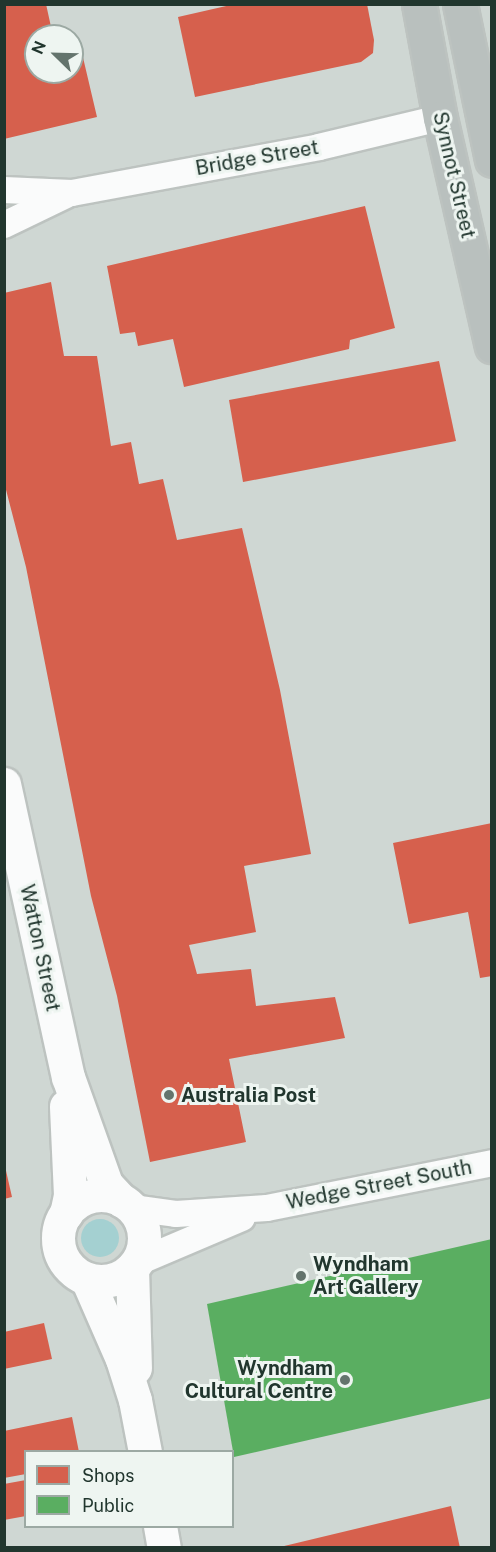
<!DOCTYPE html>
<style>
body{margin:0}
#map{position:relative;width:496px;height:1552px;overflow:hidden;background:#e0e6e3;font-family:"Public Sans",sans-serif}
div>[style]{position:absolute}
.built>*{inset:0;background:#cfd7d3}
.water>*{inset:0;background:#a4d0d1}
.round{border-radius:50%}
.shops>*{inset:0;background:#d6604d}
.public>*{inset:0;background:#5aae61}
.roads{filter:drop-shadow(2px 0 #bdc3c0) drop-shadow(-2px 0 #bdc3c0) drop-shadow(0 2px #bdc3c0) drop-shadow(0 -2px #bdc3c0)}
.street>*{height:26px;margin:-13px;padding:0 13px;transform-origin:13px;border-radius:13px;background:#fafbfb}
.secondary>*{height:33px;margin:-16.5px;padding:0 16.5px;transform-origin:16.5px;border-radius:16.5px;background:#fafbfb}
.secondary>.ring{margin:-16.5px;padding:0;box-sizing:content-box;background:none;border:33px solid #fafbfb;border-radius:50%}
.highway>*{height:33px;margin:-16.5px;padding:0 16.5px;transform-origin:16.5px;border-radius:16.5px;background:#b9c0be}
.dots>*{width:16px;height:16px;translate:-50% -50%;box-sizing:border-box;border:3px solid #eef5f1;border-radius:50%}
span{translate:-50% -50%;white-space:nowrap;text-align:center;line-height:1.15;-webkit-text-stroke:6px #eef5f1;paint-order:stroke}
.street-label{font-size:20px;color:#21362e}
.poi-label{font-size:20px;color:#21362e;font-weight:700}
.left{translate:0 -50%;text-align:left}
.right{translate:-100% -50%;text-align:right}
.frame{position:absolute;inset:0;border:6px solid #21362e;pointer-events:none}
.legend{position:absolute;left:24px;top:1450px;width:210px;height:78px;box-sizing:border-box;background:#eef5f1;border:2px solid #9ca9a3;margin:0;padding:8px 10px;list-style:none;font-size:18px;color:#21362e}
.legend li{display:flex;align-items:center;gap:12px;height:30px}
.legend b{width:30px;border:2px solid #9ca9a3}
.north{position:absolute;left:24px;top:24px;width:60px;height:60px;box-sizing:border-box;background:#eef5f1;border:2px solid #9ca9a3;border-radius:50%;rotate:293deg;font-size:16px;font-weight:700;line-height:24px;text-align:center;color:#21362e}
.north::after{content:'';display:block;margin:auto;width:21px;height:27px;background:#64746d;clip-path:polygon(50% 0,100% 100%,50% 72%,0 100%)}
</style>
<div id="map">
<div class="built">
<div style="clip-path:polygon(evenodd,5px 5px,491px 5px,491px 1547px,5px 1547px,5px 5px,36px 36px,72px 36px,72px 72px,36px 72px,36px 36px,5px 5px,26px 1452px,232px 1452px,232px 1526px,26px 1526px,26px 1452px)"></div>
</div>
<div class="water">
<div class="round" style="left:81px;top:1219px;width:38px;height:38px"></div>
</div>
<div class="shops">
<div style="clip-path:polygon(4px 4px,46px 4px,53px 36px,36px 36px,36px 72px,72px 72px,72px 50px,81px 49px,97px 117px,4px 139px)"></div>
<div style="clip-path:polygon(235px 4px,367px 4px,374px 40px,373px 53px,361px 62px,195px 97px,178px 17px)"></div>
<div style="clip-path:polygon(365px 206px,395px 328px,350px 340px,349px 349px,184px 387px,173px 339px,138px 346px,135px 332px,120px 334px,107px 266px)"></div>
<div style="clip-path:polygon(51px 282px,64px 356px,97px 356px,111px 446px,131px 442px,139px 484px,163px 479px,177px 540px,242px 528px,280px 690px,311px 854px,244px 866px,256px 932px,189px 945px,197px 974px,251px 969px,256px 1006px,335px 997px,345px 1038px,229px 1059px,246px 1142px,150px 1162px,117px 996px,91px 896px,26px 567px,4px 482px,4px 293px)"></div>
<div style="clip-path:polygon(439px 361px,456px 441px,243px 482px,229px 400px)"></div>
<div style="clip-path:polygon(492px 823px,492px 976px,480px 978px,468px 912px,409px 924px,393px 843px)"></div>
<div style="clip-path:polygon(4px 1162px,12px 1197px,4px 1199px)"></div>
<div style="clip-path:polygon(44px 1323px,52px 1359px,4px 1369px,4px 1332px)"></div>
<div style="clip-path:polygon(72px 1417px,79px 1452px,26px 1452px,26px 1474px,4px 1478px,4px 1431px)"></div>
<div style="clip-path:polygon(26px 1480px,26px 1516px,4px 1520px,4px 1484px)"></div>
<div style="clip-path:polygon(451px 1506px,460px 1548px,280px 1548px,280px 1547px)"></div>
</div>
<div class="public">
<div style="clip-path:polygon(492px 1239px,492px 1398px,234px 1457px,207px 1304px)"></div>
</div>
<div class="roads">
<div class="street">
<div style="left:4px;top:190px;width:68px;rotate:2.5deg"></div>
<div style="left:72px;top:193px;width:251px;rotate:-10.5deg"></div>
<div style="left:319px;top:147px;width:124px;rotate:-13.5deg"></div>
<div style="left:4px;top:225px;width:69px;rotate:-25.8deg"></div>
<div style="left:132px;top:1208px;width:44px;rotate:7.8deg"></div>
<div style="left:176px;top:1214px;width:91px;rotate:-3.8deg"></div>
<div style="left:267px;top:1208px;width:229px;rotate:-11.3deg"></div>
<div style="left:136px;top:1263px;width:115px;rotate:-23deg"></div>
</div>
<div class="secondary">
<div style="left:4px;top:784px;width:300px;rotate:77.7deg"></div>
<div style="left:68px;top:1077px;width:114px;rotate:70.4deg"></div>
<div style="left:106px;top:1184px;width:23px;rotate:47deg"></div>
<div class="ring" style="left:58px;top:1195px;width:53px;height:53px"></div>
<div style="left:66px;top:1214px;width:19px;rotate:-78deg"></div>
<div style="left:70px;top:1195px;width:89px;rotate:-92.6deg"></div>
<div style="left:132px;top:1268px;width:100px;rotate:88.3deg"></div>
<div style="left:87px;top:1279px;width:87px;rotate:66.4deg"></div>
<div style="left:122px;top:1359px;width:43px;rotate:72.4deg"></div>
<div style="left:135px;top:1400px;width:53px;rotate:79.1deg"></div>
<div style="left:160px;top:1526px;width:22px;rotate:80deg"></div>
</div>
<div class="highway">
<div style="left:419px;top:4px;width:116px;rotate:79.6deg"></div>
<div style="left:440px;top:118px;width:234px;rotate:77.2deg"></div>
<div style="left:460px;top:4px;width:159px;rotate:78.4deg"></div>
</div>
</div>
<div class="dots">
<div style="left:169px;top:1095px;background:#64746d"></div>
<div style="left:301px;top:1276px;background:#64746d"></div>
<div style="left:345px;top:1380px;background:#64746d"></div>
</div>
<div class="street-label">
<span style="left:257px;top:158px;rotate:-10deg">Bridge Street</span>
<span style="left:454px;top:175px;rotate:77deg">Synnot Street</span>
<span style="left:40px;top:948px;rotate:78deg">Watton Street</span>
<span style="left:379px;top:1185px;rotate:-11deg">Wedge Street South</span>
</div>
<div class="poi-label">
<span class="left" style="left:181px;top:1095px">Australia Post</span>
<span class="left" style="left:313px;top:1276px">Wyndham<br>Art Gallery</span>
<span class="right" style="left:333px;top:1380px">Wyndham<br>Cultural Centre</span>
</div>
<div class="frame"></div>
<ul class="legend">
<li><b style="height:16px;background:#d6604d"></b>Shops</li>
<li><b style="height:16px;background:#5aae61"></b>Public</li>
</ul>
<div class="north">N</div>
</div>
